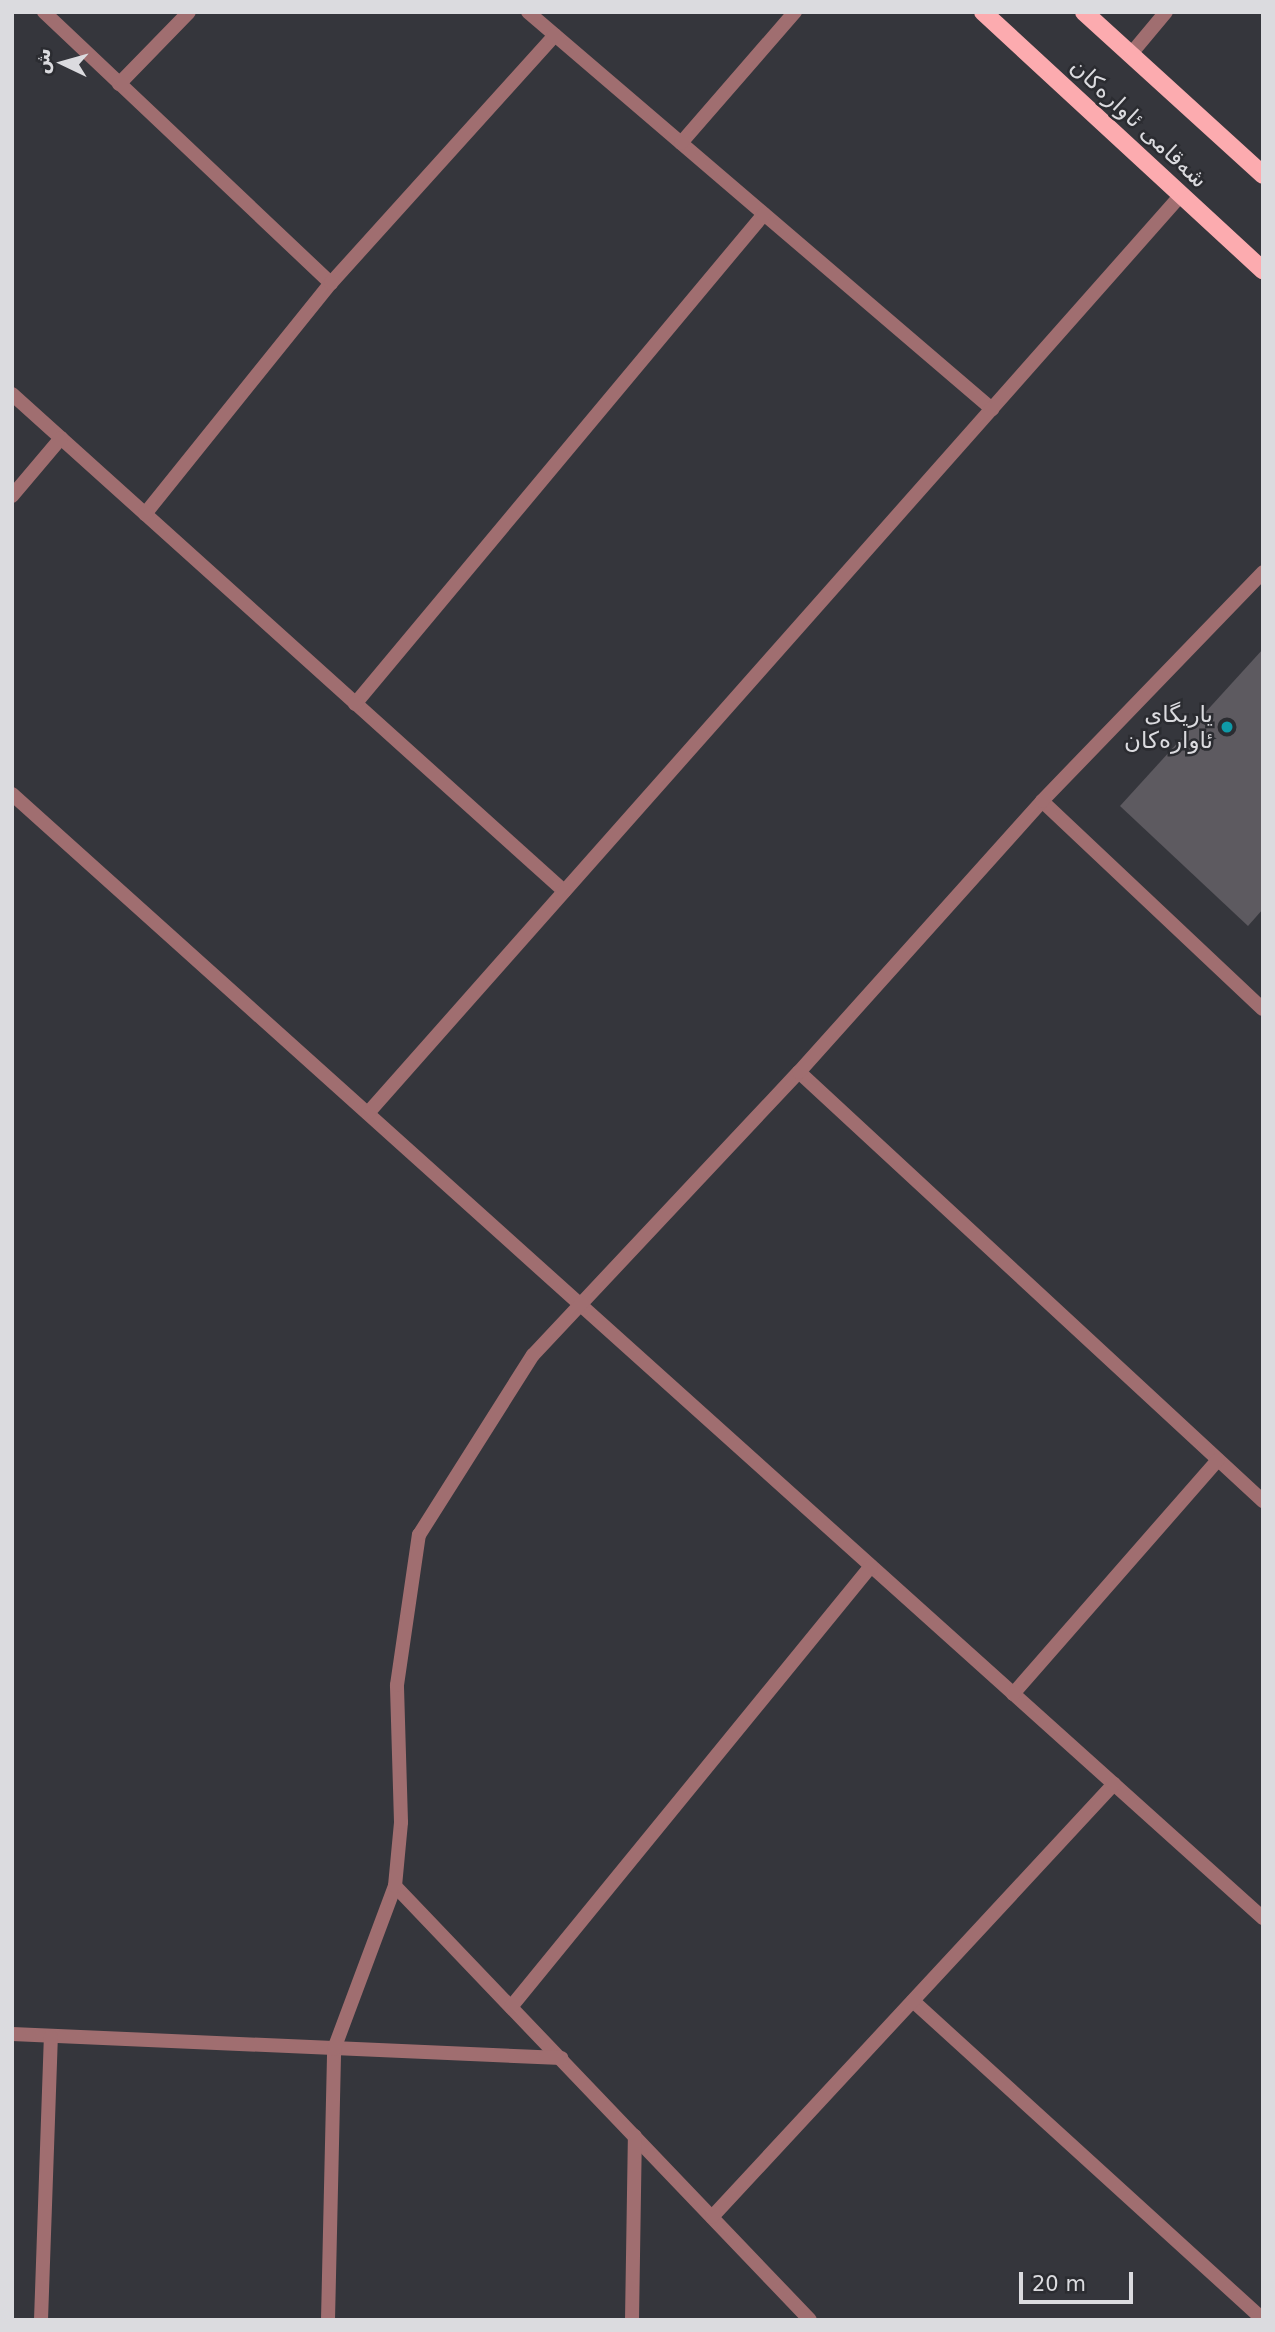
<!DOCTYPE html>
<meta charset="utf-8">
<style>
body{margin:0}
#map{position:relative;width:1275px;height:2332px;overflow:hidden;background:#35363c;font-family:"DejaVu Sans","Noto Sans Arabic",sans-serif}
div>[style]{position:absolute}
.building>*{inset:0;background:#5d5a60}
.street>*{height:14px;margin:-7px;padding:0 7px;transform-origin:7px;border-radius:7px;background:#a06e70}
.primary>*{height:18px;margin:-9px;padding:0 9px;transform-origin:9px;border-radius:9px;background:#fcabaf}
.dots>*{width:19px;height:19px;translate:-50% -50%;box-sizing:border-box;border:4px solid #2b2c31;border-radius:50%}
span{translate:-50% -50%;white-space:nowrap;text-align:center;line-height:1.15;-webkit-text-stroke:5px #2b2c31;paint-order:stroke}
.street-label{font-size:23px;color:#dbdbdf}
.poi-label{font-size:23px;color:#dbdbdf}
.right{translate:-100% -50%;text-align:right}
.frame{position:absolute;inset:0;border:14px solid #dbdbdf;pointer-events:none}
.north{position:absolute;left:28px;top:28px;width:70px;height:70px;-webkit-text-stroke:5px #2b2c31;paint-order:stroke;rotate:275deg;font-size:19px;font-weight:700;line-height:28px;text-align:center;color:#dbdbdf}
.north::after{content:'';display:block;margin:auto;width:24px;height:32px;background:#dbdbdf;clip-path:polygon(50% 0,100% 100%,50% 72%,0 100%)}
.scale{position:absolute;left:1019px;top:2272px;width:114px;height:32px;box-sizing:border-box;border:4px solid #dbdbdf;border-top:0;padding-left:9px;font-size:21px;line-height:24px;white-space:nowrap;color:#dbdbdf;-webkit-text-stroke:5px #2b2c31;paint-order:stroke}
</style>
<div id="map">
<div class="building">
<div style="clip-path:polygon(1263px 649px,1263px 909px,1248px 926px,1120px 806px)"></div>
</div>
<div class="street">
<div style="left:44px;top:12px;width:395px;rotate:43.4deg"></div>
<div style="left:528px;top:12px;width:611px;rotate:40.55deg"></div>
<div style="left:1130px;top:55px;width:56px;rotate:-50.1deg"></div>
<div style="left:119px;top:84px;width:100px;rotate:-45.8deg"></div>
<div style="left:681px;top:143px;width:174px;rotate:-49deg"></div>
<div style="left:12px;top:394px;width:743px;rotate:42deg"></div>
<div style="left:12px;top:496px;width:76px;rotate:-49.8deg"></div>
<div style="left:145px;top:514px;width:297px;rotate:-51.2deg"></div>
<div style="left:331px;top:283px;width:334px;rotate:-47.9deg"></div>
<div style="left:355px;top:704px;width:638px;rotate:-50.15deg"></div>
<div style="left:12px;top:794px;width:1682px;rotate:41.94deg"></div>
<div style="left:1042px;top:801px;width:303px;rotate:43.3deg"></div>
<div style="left:799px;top:1072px;width:632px;rotate:42.76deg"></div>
<div style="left:368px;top:1113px;width:1226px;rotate:-48.47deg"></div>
<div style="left:1013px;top:1694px;width:311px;rotate:-48.8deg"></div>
<div style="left:395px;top:1886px;width:600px;rotate:46.28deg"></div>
<div style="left:913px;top:2001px;width:474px;rotate:42.3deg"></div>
<div style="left:511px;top:2007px;width:569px;rotate:-50.77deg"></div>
<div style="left:12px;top:2034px;width:550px;rotate:2.5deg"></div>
<div style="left:712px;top:2217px;width:591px;rotate:-47.13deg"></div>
<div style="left:41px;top:2320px;width:284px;rotate:-88deg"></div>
<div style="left:328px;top:2320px;width:271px;rotate:-88.7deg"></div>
<div style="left:334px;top:2049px;width:174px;rotate:-69.5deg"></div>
<div style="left:395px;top:1886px;width:64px;rotate:-84.6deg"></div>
<div style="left:401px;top:1822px;width:137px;rotate:-91.7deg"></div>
<div style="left:397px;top:1685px;width:152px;rotate:-81.7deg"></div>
<div style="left:419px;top:1535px;width:213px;rotate:-57.7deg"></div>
<div style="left:533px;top:1355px;width:388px;rotate:-46.8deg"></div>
<div style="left:799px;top:1072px;width:364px;rotate:-48.1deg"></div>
<div style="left:1042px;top:801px;width:318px;rotate:-46deg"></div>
<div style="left:632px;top:2320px;width:184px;rotate:-89.1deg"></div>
</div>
<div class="primary">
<div style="left:983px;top:12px;width:381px;rotate:42.7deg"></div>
<div style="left:1084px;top:12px;width:242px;rotate:42.3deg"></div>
</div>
<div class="dots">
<div style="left:1227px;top:727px;background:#0f9aa8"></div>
</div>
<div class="street-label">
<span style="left:1139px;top:123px;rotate:43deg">شەقامی ئاوارەکان</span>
</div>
<div class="poi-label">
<span class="right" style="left:1213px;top:727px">یاریگای<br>ئاوارەکان</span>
</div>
<div class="frame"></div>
<div class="north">ش</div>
<div class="scale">20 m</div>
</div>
